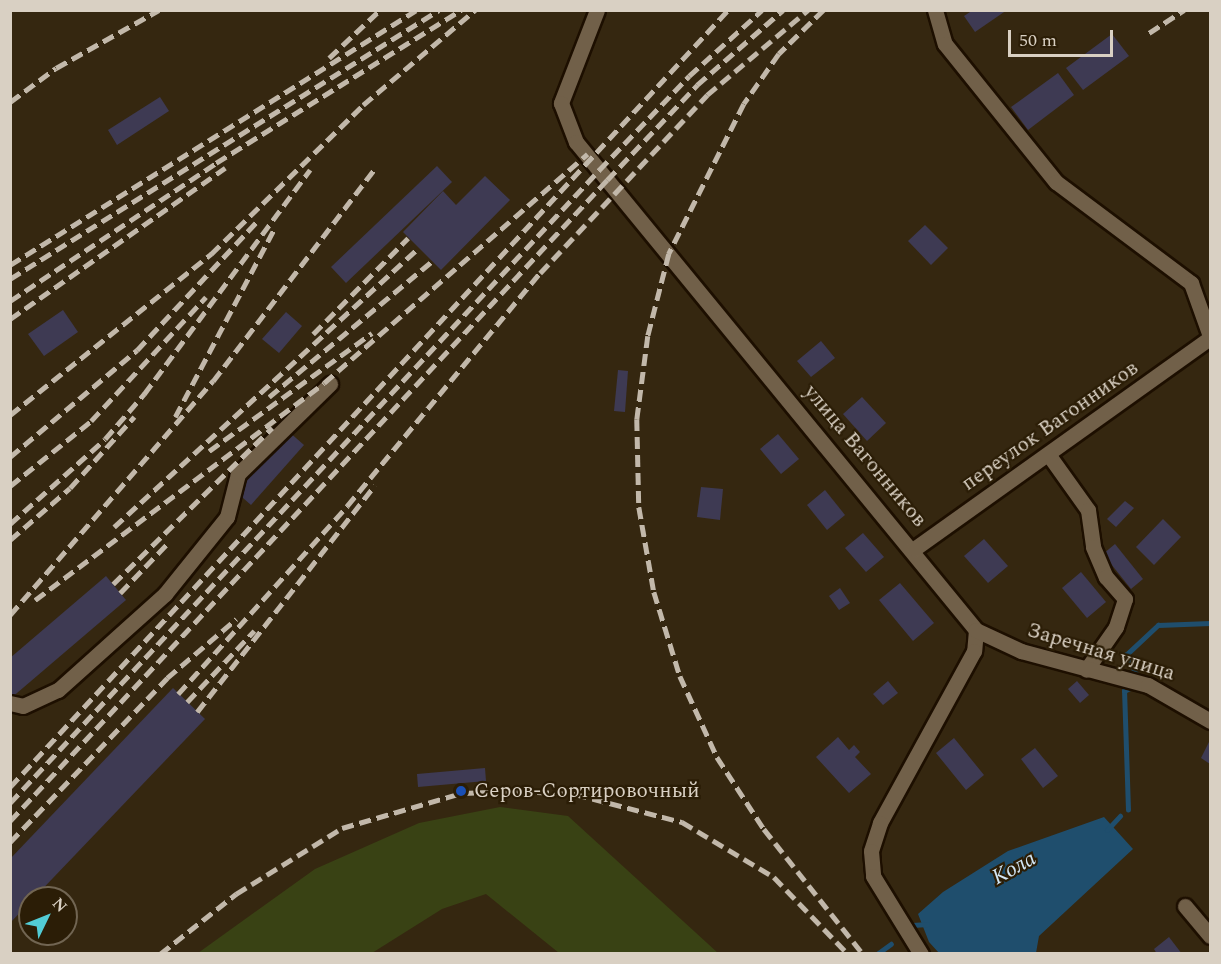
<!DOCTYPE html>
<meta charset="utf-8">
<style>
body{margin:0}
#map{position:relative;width:1221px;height:964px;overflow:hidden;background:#352710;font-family:Spectral,serif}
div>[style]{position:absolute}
.green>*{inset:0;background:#394214}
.water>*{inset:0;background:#1f4e6d}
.stream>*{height:4.5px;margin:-2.25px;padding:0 2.25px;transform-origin:2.25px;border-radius:2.25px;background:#1f4e6d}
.building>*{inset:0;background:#3e3a53}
.roads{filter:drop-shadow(2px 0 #1d0f00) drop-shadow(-2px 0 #1d0f00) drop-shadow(0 2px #1d0f00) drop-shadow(0 -2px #1d0f00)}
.minor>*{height:15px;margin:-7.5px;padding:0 7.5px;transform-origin:7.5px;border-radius:7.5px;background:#716049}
.rail>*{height:4.5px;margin-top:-2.25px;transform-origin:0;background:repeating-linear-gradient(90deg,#c2b8aa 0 12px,transparent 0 18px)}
.dots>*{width:16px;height:16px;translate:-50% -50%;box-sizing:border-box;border:3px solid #2b1d06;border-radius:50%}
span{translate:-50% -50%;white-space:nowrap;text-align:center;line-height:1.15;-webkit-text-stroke:4.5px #2b1d06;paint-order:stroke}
.street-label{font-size:21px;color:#d9d0c3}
.poi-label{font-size:21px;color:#d9d0c3}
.left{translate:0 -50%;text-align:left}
.water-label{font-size:22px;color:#d2e6f5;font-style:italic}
.frame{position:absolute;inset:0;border:12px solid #d9d0c3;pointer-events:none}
.north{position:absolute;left:18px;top:886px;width:60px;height:60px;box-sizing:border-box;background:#2b1d06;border:2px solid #716552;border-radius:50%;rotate:47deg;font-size:16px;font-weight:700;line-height:24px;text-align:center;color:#d9d0c3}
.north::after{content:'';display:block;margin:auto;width:21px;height:27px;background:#52ccd5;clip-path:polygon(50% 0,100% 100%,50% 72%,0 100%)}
.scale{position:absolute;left:1008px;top:30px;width:105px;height:27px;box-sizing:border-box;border:3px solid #d9d0c3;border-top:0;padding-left:8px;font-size:18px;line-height:21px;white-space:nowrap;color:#d9d0c3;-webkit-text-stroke:4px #2b1d06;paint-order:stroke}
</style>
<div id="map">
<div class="green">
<div style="clip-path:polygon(500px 807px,568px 816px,718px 953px,559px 953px,486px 894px,442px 909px,372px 953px,198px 953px,315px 869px,419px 823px)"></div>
</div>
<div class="water">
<div style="clip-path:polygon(1104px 817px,1133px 849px,1039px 936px,1036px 953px,939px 953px,929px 942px,918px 914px,943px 892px,1008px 851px)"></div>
</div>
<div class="stream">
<div style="left:1137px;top:676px;width:24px;rotate:-118deg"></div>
<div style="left:1126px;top:655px;width:44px;rotate:-43.2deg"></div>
<div style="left:1158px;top:625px;width:52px;rotate:-2.2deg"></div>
<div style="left:1128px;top:810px;width:119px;rotate:-91.9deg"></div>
<div style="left:1124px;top:691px;width:11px;rotate:-27deg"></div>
<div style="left:1107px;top:830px;width:19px;rotate:-47deg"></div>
<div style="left:913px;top:925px;width:14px;rotate:-4deg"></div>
<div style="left:877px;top:954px;width:17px;rotate:-36deg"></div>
</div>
<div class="building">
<div style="clip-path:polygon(973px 10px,1007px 10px,975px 32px,964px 16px)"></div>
<div style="clip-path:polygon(1112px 34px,1129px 56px,1083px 90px,1066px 68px)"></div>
<div style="clip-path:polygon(1058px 73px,1074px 95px,1028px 130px,1011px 107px)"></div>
<div style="clip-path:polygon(160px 97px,169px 111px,117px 145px,108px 130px)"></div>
<div style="clip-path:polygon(437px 166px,452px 182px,346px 283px,331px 267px)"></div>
<div style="clip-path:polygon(485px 176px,510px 200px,441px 270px,403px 232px,443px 191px,456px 205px)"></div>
<div style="clip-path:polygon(925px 225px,948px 248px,931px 265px,908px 241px)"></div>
<div style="clip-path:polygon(63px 310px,78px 332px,44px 356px,28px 334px)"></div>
<div style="clip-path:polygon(286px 312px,302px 326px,279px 353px,262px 339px)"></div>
<div style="clip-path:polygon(821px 341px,835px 358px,811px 377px,797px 361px)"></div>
<div style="clip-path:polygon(618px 370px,628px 371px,625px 412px,614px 411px)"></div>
<div style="clip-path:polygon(862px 397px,886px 423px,867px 441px,843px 414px)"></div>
<div style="clip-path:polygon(288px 431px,304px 445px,251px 505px,235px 491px)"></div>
<div style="clip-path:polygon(778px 434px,799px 459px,781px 474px,760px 449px)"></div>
<div style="clip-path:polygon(701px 487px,723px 489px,720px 520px,697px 517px)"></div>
<div style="clip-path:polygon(825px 490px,845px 515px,827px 530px,807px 505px)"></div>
<div style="clip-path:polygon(1125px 501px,1134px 508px,1116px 527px,1107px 519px)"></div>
<div style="clip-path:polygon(1163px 519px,1181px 537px,1154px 565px,1136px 547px)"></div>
<div style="clip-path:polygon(863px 533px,884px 557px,866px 572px,845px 548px)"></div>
<div style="clip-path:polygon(984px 539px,1008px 566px,988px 583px,964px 556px)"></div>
<div style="clip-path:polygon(1115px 544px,1143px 579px,1131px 589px,1103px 554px)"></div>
<div style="clip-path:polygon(1081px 572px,1106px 602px,1087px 618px,1062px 588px)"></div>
<div style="clip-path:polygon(106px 576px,126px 600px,10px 699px,10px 658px)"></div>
<div style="clip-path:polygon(900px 583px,934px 623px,913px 641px,879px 600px)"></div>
<div style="clip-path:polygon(840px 588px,850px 603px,839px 610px,829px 596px)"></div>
<div style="clip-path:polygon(888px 681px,898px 693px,883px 705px,873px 694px)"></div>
<div style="clip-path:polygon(1077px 681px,1089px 695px,1080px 703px,1068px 689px)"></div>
<div style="clip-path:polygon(173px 688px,205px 719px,10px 923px,10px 859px)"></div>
<div style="clip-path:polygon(838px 737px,849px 750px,854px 745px,860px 752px,855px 757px,871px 774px,849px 793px,816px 757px)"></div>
<div style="clip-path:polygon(954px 738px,984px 775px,966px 790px,936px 753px)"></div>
<div style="clip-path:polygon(1210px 740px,1210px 764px,1201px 758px)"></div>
<div style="clip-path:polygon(1035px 748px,1058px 776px,1043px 788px,1021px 759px)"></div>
<div style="clip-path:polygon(485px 768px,486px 781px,418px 787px,417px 774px)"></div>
<div style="clip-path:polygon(1169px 937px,1182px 954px,1157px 954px,1154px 949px)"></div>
</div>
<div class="roads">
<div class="minor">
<div style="left:597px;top:10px;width:100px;rotate:111.2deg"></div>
<div style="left:561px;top:103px;width:42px;rotate:69deg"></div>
<div style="left:576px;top:142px;width:631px;rotate:50.66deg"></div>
<div style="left:976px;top:630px;width:21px;rotate:95deg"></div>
<div style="left:974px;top:651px;width:196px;rotate:118.7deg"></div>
<div style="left:880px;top:823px;width:29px;rotate:108deg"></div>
<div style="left:871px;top:851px;width:25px;rotate:85deg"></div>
<div style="left:873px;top:876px;width:92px;rotate:58.4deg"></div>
<div style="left:935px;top:10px;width:35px;rotate:74deg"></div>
<div style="left:945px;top:44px;width:177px;rotate:51.2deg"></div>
<div style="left:1056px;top:182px;width:169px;rotate:36.8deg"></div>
<div style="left:1191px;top:283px;width:56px;rotate:70.3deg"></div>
<div style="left:1048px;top:454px;width:69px;rotate:54.5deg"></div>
<div style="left:1088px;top:510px;width:37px;rotate:82deg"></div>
<div style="left:1093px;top:547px;width:33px;rotate:67deg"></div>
<div style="left:1106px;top:577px;width:29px;rotate:49deg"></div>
<div style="left:1125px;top:599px;width:29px;rotate:108deg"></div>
<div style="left:1116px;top:627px;width:52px;rotate:124.9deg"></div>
<div style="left:914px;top:549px;width:364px;rotate:-35.5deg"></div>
<div style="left:976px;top:630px;width:50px;rotate:25deg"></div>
<div style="left:1021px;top:651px;width:131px;rotate:15deg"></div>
<div style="left:1148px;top:685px;width:72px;rotate:30.1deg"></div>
<div style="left:10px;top:703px;width:13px;rotate:13deg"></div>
<div style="left:23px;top:706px;width:38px;rotate:-25deg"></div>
<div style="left:58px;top:690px;width:144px;rotate:-41.9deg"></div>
<div style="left:165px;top:594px;width:99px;rotate:-51.2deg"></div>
<div style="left:227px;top:517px;width:44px;rotate:-75.7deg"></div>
<div style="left:238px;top:474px;width:129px;rotate:-44.4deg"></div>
<div style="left:1185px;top:906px;width:39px;rotate:50deg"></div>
</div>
</div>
<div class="rail">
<div style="left:824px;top:10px;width:63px;rotate:135.6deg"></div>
<div style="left:779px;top:54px;width:61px;rotate:125deg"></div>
<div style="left:744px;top:104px;width:168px;rotate:116.6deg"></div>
<div style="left:669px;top:254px;width:85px;rotate:104.4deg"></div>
<div style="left:648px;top:336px;width:84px;rotate:97.5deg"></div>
<div style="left:637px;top:419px;width:88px;rotate:88.7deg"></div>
<div style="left:639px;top:507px;width:86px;rotate:80deg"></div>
<div style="left:654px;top:592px;width:88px;rotate:72.8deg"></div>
<div style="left:680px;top:676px;width:89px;rotate:65.4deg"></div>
<div style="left:717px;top:757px;width:86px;rotate:56.9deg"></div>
<div style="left:764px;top:829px;width:159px;rotate:51.6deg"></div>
<div style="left:1149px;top:33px;width:42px;rotate:-33.3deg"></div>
<div style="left:329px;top:58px;width:70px;rotate:-43.3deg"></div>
<div style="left:10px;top:102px;width:57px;rotate:-36.5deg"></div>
<div style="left:56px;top:68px;width:118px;rotate:-29.4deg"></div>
<div style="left:10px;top:265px;width:479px;rotate:-32.1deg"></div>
<div style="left:10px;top:279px;width:506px;rotate:-32.09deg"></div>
<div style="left:10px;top:301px;width:248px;rotate:-33.8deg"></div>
<div style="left:216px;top:163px;width:289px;rotate:-32deg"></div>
<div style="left:10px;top:319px;width:263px;rotate:-35.1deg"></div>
<div style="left:313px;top:334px;width:135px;rotate:-45.3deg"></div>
<div style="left:269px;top:397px;width:212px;rotate:-39.8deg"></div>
<div style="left:10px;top:415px;width:258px;rotate:-38.7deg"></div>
<div style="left:211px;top:254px;width:213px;rotate:-44.4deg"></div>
<div style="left:363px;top:105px;width:147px;rotate:-40.3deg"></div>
<div style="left:175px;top:417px;width:212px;rotate:-62.2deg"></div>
<div style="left:209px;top:451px;width:201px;rotate:-35.9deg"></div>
<div style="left:10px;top:457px;width:166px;rotate:-40.1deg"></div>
<div style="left:137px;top:350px;width:179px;rotate:-47deg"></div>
<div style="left:10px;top:486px;width:104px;rotate:-38.7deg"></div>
<div style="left:91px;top:421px;width:169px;rotate:-47.2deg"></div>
<div style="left:10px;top:524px;width:127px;rotate:-41.8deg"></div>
<div style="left:105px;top:439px;width:60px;rotate:-49.1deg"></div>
<div style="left:144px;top:394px;width:279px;rotate:-53.5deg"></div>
<div style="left:114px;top:527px;width:413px;rotate:-42.5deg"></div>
<div style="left:10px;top:540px;width:79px;rotate:-40.9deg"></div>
<div style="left:70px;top:488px;width:96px;rotate:-48deg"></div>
<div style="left:113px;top:584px;width:223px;rotate:-44.5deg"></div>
<div style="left:120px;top:593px;width:69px;rotate:-46.2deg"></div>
<div style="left:35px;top:600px;width:361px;rotate:-36.9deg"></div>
<div style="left:324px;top:383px;width:349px;rotate:-41deg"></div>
<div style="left:10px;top:615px;width:310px;rotate:-49.1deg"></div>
<div style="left:213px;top:381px;width:269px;rotate:-52.7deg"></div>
<div style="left:178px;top:694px;width:253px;rotate:-48deg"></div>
<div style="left:347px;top:506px;width:303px;rotate:-50.4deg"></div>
<div style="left:540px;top:273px;width:244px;rotate:-46.8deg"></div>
<div style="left:707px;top:95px;width:132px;rotate:-40.1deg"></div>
<div style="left:187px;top:702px;width:98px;rotate:-46.7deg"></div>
<div style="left:197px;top:712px;width:288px;rotate:-51.9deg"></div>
<div style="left:10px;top:787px;width:1058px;rotate:-47.26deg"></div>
<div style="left:10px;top:803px;width:865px;rotate:-47.06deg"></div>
<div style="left:599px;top:170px;width:130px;rotate:-46.2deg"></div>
<div style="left:689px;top:76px;width:98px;rotate:-42.1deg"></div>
<div style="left:10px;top:821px;width:876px;rotate:-47.04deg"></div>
<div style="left:607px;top:180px;width:131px;rotate:-46.5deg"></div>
<div style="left:697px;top:85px;width:114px;rotate:-41.1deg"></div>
<div style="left:10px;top:842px;width:227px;rotate:-46.2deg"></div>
<div style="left:167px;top:678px;width:91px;rotate:-40.5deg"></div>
<div style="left:160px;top:954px;width:97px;rotate:-38.3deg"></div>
<div style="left:236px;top:894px;width:125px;rotate:-31.9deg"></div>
<div style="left:342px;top:828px;width:125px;rotate:-16.3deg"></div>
<div style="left:462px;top:793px;width:57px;rotate:-2deg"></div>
<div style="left:519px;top:791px;width:56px;rotate:3.1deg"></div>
<div style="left:575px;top:794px;width:111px;rotate:14.7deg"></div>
<div style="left:682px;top:822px;width:107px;rotate:30.9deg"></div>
<div style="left:774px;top:877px;width:107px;rotate:46.1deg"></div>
</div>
<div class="dots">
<div style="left:461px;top:791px;background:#1a4fb4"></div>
</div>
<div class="street-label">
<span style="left:1050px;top:426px;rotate:-35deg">переулок Вагонников</span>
<span style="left:865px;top:456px;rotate:50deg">улица Вагонников</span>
<span style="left:1101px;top:652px;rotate:17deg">Заречная улица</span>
</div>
<div class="poi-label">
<span class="left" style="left:474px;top:791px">Серов-Сортировочный</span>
</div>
<div class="water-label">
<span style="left:1014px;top:868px;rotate:-29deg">Кола</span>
</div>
<div class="frame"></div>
<div class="north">N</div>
<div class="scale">50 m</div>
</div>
